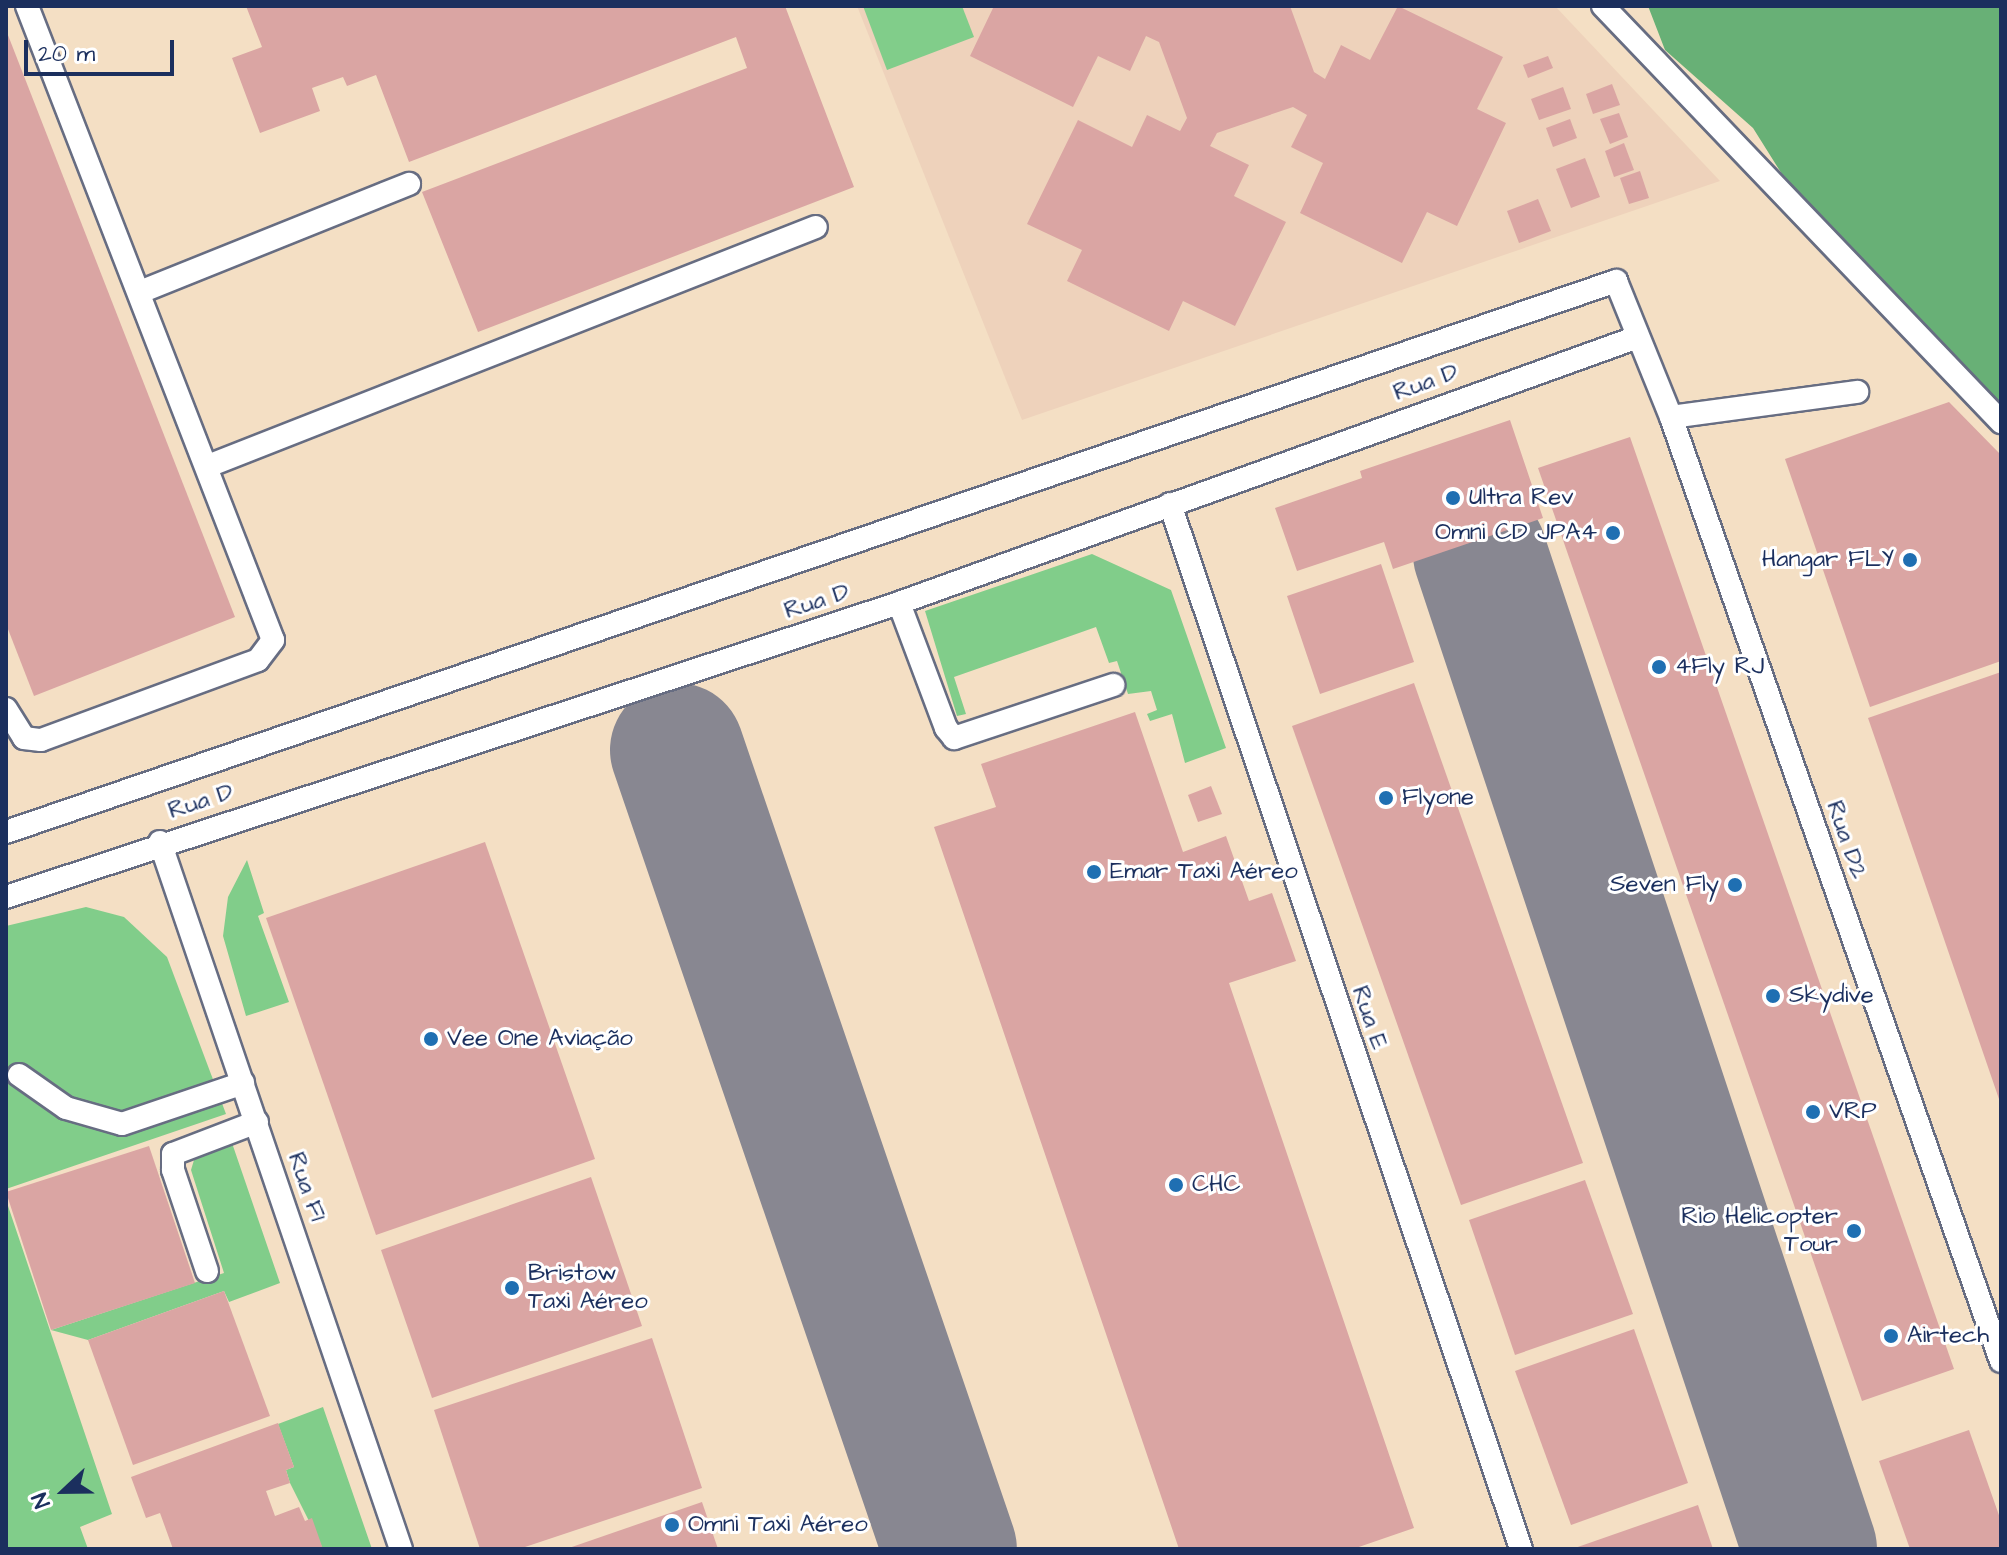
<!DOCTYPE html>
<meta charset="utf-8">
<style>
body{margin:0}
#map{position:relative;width:2007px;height:1555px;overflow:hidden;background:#f4dfc4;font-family:"Architects Daughter",sans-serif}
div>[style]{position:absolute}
.built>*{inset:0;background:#eed2bb}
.green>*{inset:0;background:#81cd8a}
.forest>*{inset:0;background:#68b076}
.taxiway>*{height:134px;margin:-67px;padding:0 67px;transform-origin:67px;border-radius:67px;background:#888791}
.building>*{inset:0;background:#daa5a3}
.roads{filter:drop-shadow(2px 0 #676d82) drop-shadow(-2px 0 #676d82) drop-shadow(0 2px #676d82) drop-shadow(0 -2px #676d82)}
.lane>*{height:22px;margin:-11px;padding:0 11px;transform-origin:11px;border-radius:11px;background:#fff}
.dots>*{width:22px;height:22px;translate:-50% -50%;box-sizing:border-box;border:4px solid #fff;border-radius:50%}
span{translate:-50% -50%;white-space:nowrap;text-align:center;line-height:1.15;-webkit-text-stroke:6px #fff;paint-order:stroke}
.street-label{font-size:24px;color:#1b2f5e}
.poi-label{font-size:24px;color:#1b2f5e}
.left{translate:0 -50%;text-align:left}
.right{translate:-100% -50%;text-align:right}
.frame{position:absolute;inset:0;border:8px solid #1b2f5e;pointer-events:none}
.north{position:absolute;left:24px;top:1451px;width:80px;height:80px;-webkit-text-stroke:6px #fff;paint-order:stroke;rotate:248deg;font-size:22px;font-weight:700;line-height:32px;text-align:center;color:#1b2f5e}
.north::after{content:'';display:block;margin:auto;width:28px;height:36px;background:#1b2f5e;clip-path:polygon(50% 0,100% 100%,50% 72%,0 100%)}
.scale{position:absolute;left:24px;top:40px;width:150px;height:36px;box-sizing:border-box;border:4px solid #1b2f5e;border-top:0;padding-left:10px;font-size:24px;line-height:28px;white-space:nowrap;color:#1b2f5e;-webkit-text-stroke:6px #fff;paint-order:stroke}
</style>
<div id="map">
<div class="built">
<div style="clip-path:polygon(857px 6px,1555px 6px,1720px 181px,1022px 420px)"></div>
</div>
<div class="green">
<div style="clip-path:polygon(863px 6px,962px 6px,974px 37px,887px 70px)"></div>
<div style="clip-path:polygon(1092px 554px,1171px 590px,1226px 748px,1185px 763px,1172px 714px,1150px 721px,1147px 714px,1157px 710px,1151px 691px,1128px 694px,1117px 661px,1109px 663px,1096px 627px,954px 677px,966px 714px,957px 716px,925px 611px)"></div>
<div style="clip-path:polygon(247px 860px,264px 913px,258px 916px,289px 1002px,246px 1016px,223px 936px,228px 897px)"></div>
<div style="clip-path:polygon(86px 907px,124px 917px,167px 957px,226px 1114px,6px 1189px,6px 926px)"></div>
<div style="clip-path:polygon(232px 1143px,280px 1283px,229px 1302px,224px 1291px,88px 1340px,51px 1330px,224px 1273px,191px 1170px,194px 1160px)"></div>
<div style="clip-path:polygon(6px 1200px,112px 1514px,80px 1527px,88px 1549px,6px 1549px)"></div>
<div style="clip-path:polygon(323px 1407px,372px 1549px,323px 1549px,290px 1483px,286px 1470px,294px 1467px,278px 1424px)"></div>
</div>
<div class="forest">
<div style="clip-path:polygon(1648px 6px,2001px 6px,2001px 403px,1790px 187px,1753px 128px,1665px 50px)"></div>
</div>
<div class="taxiway">
<div style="left:1480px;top:554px;width:1048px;rotate:71.65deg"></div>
<div style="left:677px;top:750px;width:844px;rotate:71.14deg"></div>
</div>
<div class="building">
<div style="clip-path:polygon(246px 6px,785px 6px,854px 187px,478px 332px,422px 192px,747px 68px,736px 37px,409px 162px,376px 75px,347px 86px,343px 77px,312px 88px,320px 111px,260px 133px,232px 58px,262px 47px)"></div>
<div style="clip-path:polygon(994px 6px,1290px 6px,1314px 72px,1325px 79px,1341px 45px,1370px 60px,1398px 6px,1503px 57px,1477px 109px,1506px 123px,1457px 226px,1427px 212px,1402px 263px,1300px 213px,1323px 163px,1291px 147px,1307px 115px,1293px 107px,1217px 133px,1210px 146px,1249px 165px,1234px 196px,1286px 222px,1235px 326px,1183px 301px,1169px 331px,1067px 281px,1082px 250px,1027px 224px,1078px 120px,1132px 147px,1147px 115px,1180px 131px,1187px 118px,1159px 42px,1146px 36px,1130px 71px,1098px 56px,1073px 107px,970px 56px)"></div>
<div style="clip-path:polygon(6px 30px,235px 617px,34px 696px,6px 624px)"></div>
<div style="clip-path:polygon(1548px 56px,1553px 68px,1528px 78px,1523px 65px)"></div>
<div style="clip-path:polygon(1612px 84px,1620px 105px,1593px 114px,1586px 94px)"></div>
<div style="clip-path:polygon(1563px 87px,1571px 109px,1539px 120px,1531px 99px)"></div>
<div style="clip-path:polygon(1619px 113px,1628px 137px,1610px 144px,1600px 119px)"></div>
<div style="clip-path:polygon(1570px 119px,1577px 138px,1553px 147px,1546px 128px)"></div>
<div style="clip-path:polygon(1624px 143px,1634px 170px,1614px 177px,1605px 151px)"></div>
<div style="clip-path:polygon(1585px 158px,1600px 197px,1571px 208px,1556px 169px)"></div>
<div style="clip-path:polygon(1640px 171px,1649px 198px,1629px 204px,1620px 178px)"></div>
<div style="clip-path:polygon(1538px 199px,1551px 231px,1519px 243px,1507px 211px)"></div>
<div style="clip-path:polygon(1949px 402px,2001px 455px,2001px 661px,1870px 707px,1785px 459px)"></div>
<div style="clip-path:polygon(1510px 420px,1543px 518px,1393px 569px,1384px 542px,1297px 571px,1275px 508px,1362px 478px,1360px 471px)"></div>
<div style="clip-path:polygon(1630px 437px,1954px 1369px,1862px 1401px,1538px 468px)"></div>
<div style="clip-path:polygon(1381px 564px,1414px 662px,1320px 694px,1287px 596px)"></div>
<div style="clip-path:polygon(2001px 672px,2001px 1102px,2000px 1102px,1868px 718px)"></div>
<div style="clip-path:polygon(1414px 683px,1583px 1163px,1461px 1205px,1292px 726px)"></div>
<div style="clip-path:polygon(1135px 712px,1183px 852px,1226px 836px,1249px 901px,1272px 893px,1296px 961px,1229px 983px,1414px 1528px,1353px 1549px,1179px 1549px,934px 827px,996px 807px,981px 764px)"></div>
<div style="clip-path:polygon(1211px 786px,1222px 814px,1198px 822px,1188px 795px)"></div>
<div style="clip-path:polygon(485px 842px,595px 1159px,376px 1235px,266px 918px)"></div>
<div style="clip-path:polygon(149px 1146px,195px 1283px,51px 1330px,6px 1192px)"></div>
<div style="clip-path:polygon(591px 1177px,642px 1326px,432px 1398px,381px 1250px)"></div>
<div style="clip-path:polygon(1585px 1180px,1633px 1314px,1515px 1355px,1469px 1220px)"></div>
<div style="clip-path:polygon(224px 1291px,270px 1416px,133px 1465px,88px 1340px)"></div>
<div style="clip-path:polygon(1634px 1329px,1688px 1483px,1571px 1525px,1515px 1371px)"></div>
<div style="clip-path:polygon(652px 1338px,702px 1488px,519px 1549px,480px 1549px,434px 1410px)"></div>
<div style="clip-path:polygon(278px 1423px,294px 1467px,286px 1470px,290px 1483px,266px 1491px,275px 1516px,299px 1507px,305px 1521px,312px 1518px,323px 1549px,173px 1549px,160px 1513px,146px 1518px,131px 1477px)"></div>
<div style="clip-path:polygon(1969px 1430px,2001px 1521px,2001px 1549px,1910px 1549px,1879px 1461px)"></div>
<div style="clip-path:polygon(702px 1502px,718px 1549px,566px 1549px)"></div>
<div style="clip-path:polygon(1698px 1505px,1713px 1549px,1572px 1549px)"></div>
</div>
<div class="roads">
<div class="lane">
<div style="left:1603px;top:6px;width:576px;rotate:46.27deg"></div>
<div style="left:140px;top:292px;width:290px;rotate:-21.9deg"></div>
<div style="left:1671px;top:417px;width:188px;rotate:-7.7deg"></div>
<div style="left:208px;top:466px;width:653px;rotate:-21.46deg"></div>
<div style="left:1170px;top:504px;width:1102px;rotate:71.43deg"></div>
<div style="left:899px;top:603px;width:134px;rotate:69.4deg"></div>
<div style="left:946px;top:728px;width:13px;rotate:51deg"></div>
<div style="left:954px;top:738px;width:168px;rotate:-18.4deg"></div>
<div style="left:6px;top:709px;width:34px;rotate:58deg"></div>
<div style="left:24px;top:738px;width:17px;rotate:7deg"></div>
<div style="left:41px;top:740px;width:231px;rotate:-20.2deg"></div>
<div style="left:258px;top:660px;width:25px;rotate:-53deg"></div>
<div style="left:273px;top:640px;width:680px;rotate:-111.21deg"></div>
<div style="left:6px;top:832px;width:1702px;rotate:-18.89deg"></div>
<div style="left:1616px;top:281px;width:147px;rotate:68deg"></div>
<div style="left:1671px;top:417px;width:1000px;rotate:70.73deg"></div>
<div style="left:160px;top:842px;width:747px;rotate:71.18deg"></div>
<div style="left:6px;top:897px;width:940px;rotate:-18.22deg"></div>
<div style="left:899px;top:603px;width:785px;rotate:-19.8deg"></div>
<div style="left:19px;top:1075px;width:57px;rotate:35.1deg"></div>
<div style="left:66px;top:1108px;width:58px;rotate:15.9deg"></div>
<div style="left:122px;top:1124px;width:128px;rotate:-18.7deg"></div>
<div style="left:207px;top:1271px;width:107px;rotate:-108.6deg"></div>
<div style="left:173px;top:1170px;width:16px;rotate:-90deg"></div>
<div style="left:173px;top:1154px;width:90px;rotate:-20.9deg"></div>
</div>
</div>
<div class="dots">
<div style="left:1453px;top:498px;background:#1f6fb2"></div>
<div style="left:1613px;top:533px;background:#1f6fb2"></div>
<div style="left:1910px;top:560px;background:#1f6fb2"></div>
<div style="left:1659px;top:667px;background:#1f6fb2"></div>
<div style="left:1386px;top:798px;background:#1f6fb2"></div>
<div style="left:1094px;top:872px;background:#1f6fb2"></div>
<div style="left:1735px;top:885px;background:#1f6fb2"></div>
<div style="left:1773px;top:996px;background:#1f6fb2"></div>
<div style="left:431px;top:1039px;background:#1f6fb2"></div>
<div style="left:1813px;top:1112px;background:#1f6fb2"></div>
<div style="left:1176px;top:1185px;background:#1f6fb2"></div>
<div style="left:1854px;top:1231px;background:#1f6fb2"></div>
<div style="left:512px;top:1288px;background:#1f6fb2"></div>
<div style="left:1891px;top:1336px;background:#1f6fb2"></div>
<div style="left:672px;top:1525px;background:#1f6fb2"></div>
</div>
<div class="street-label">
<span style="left:1426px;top:383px;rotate:-20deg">Rua D</span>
<span style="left:817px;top:602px;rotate:-18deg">Rua D</span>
<span style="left:201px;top:802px;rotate:-18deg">Rua D</span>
<span style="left:1846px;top:840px;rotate:71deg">Rua D2</span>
<span style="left:1369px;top:1018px;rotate:71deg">Rua E</span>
<span style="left:306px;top:1187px;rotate:71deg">Rua F1</span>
</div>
<div class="poi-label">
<span class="left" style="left:1469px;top:498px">Ultra Rev</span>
<span class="right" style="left:1597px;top:533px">Omni CD JPA4</span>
<span class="right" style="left:1894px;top:560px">Hangar FLY</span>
<span class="left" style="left:1675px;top:667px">4Fly RJ</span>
<span class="left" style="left:1402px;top:798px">Flyone</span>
<span class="left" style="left:1110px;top:872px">Emar Taxi Aéreo</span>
<span class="right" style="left:1719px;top:885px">Seven Fly</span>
<span class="left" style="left:1789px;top:996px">Skydive</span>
<span class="left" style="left:447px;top:1039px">Vee One Aviação</span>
<span class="left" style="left:1829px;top:1112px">VRP</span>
<span class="left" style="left:1192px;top:1185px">CHC</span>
<span class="right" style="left:1838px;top:1231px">Rio Helicopter<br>Tour</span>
<span class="left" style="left:528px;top:1288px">Bristow<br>Taxi Aéreo</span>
<span class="left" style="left:1907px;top:1336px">Airtech</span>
<span class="left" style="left:688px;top:1525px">Omni Taxi Aéreo</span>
</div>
<div class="frame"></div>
<div class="north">N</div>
<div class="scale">20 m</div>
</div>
